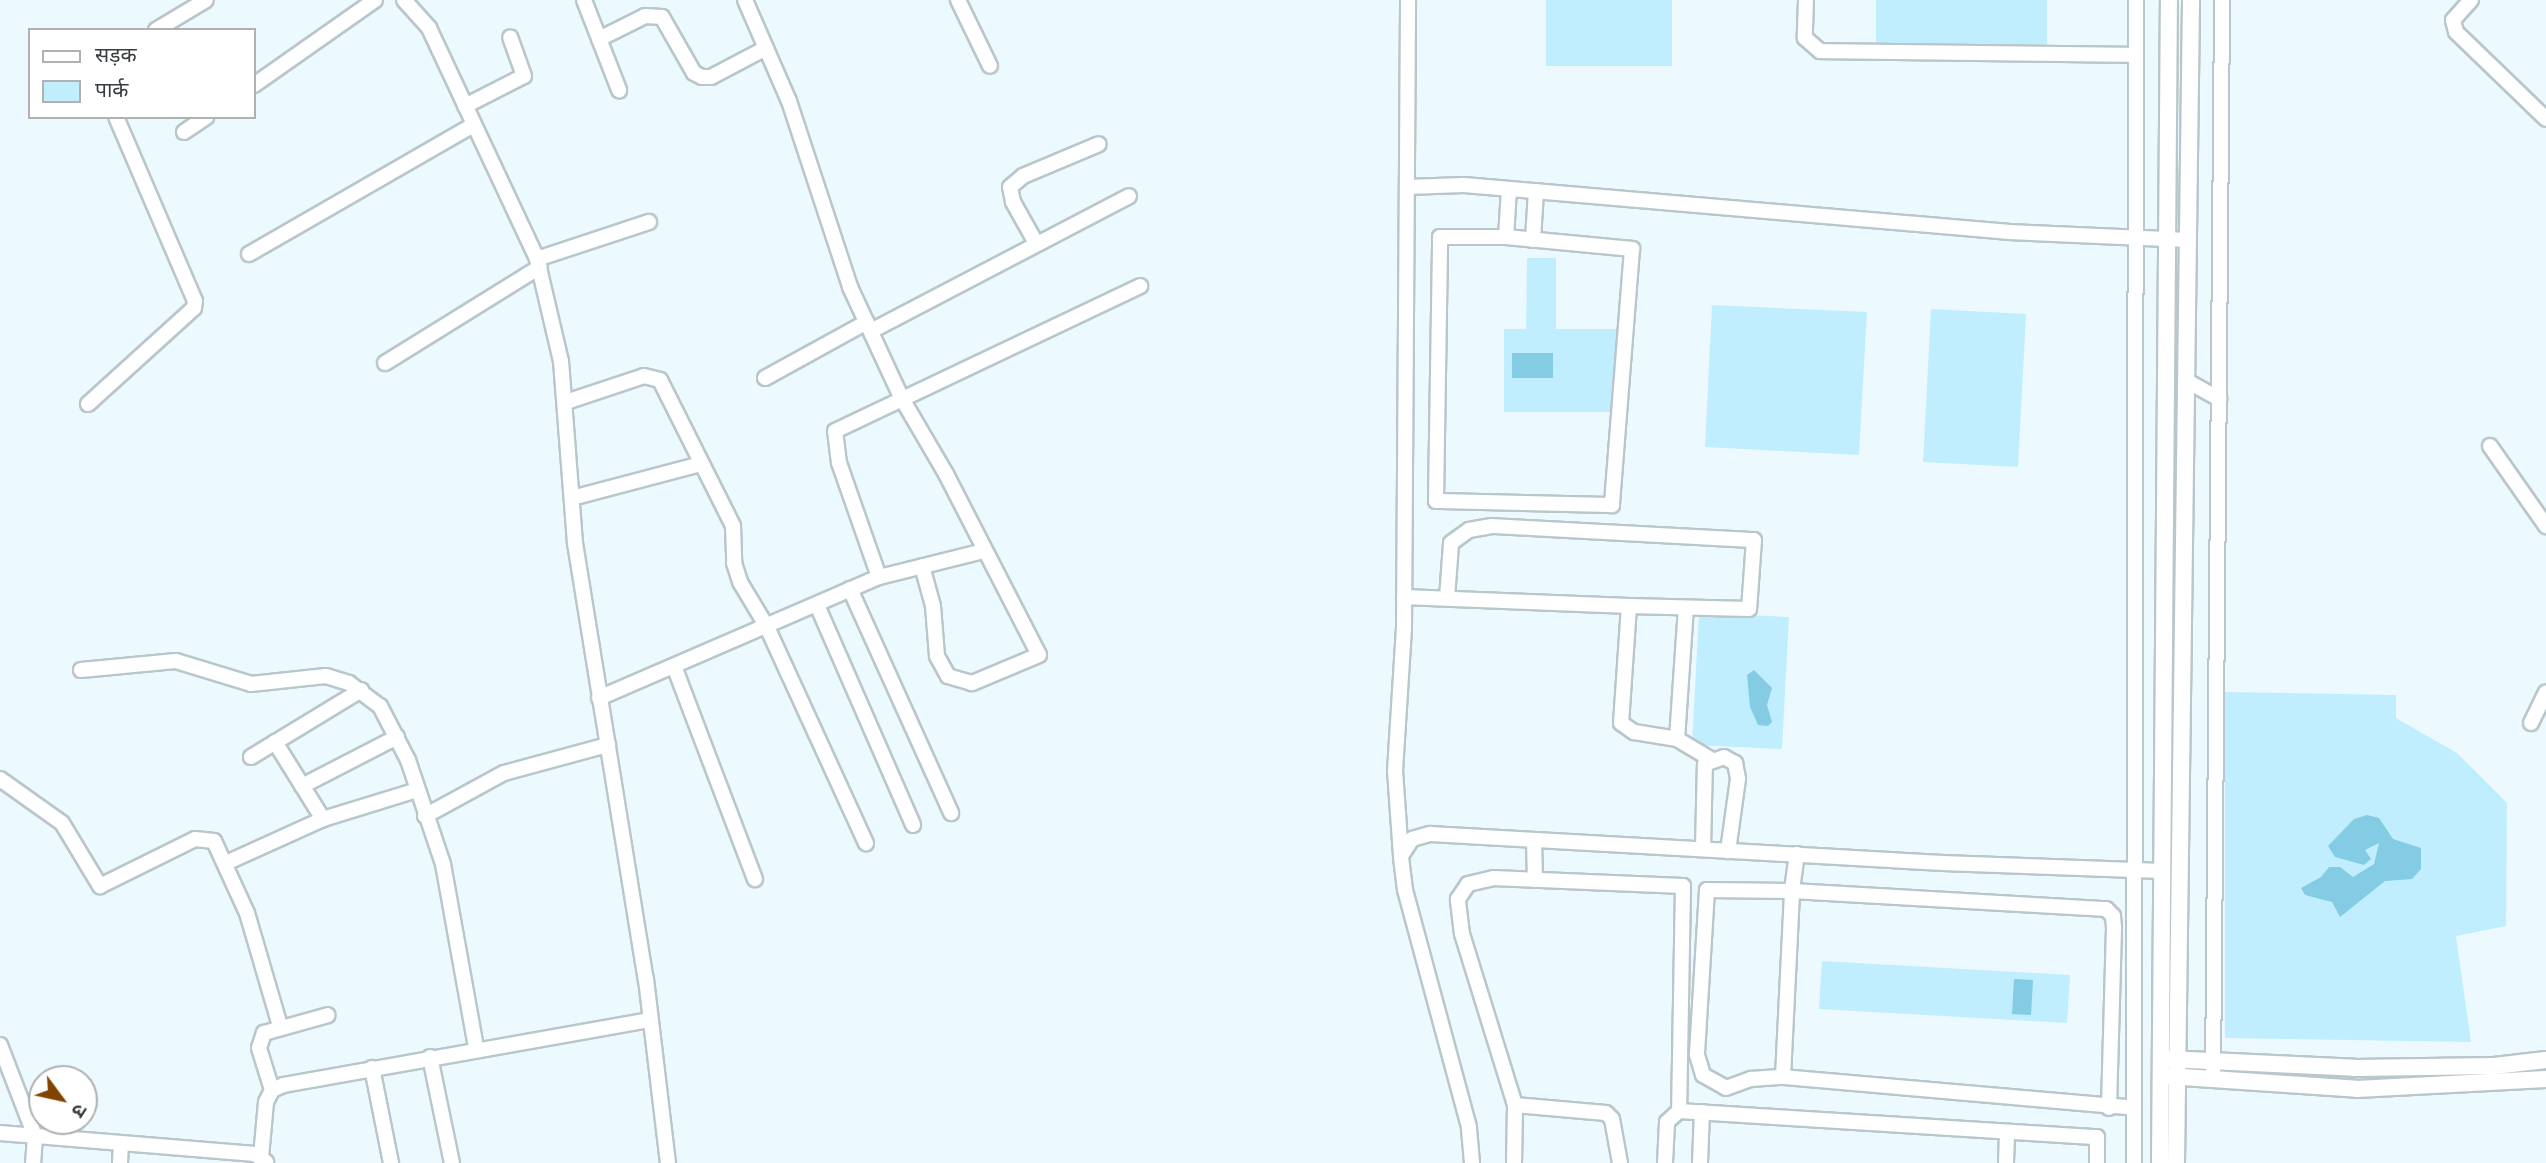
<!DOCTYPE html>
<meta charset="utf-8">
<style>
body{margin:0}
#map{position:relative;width:2546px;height:1163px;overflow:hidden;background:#ecfaff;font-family:Arial,"Noto Sans Devanagari",sans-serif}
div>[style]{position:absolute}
.green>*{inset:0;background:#c0eefe}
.water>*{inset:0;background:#84cbe4}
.roads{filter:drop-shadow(2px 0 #b9c6cb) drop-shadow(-2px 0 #b9c6cb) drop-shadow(0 2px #b9c6cb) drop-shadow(0 -2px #b9c6cb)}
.minor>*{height:14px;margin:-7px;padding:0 7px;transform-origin:7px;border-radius:7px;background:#fff}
.tertiary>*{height:16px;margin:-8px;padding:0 8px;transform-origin:8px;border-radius:8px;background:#fff}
span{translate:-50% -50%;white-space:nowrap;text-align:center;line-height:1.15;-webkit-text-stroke:5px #fff;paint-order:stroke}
.legend{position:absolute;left:28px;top:28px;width:228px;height:91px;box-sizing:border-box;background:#fff;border:2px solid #afb1b2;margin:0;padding:9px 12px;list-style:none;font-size:21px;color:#373c3e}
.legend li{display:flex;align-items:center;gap:14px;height:35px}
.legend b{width:35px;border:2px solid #afb1b2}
.north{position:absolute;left:28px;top:1065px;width:70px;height:70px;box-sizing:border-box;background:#fff;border:2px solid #afb1b2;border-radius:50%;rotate:123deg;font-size:19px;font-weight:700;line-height:28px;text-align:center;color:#373c3e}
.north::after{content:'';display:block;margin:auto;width:24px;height:32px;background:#814400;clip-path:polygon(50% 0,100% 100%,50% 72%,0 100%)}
</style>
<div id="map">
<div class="green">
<div style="clip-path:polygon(1546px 0,1672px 0,1672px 66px,1546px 66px)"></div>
<div style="clip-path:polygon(1876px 0,2047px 0,2047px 44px,1876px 44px)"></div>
<div style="clip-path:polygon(1527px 258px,1556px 258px,1556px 329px,1618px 329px,1618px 412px,1504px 412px,1504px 329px,1526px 329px)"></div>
<div style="clip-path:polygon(1712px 305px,1867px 312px,1859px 455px,1705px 447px)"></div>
<div style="clip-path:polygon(1931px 309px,2026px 314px,2018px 467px,1923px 462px)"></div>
<div style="clip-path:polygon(1699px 613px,1789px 617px,1782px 749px,1692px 745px)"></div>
<div style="clip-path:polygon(2225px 692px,2396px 695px,2396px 718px,2457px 753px,2507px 803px,2506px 926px,2456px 936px,2471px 1042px,2225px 1038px)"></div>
<div style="clip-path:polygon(1822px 961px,2070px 975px,2067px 1023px,1819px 1009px)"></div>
</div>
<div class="water">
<div style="clip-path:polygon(1512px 353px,1553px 353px,1553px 378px,1512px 378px)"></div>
<div style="clip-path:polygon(1754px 670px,1772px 688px,1767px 705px,1772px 722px,1768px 726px,1758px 725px,1750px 707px,1747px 675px)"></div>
<div style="clip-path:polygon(2367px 815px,2379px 818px,2393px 839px,2421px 848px,2421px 869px,2412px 879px,2385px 881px,2340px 917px,2332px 902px,2305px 895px,2301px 888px,2321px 877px,2329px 867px,2340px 867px,2353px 877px,2374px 864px,2379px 843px,2365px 850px,2371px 859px,2364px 865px,2335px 857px,2328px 846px,2354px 819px)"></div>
<div style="clip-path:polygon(2014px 979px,2033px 980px,2031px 1015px,2012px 1014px)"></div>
</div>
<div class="roads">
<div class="minor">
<div style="left:404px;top:0;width:38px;rotate:48deg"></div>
<div style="left:429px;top:28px;width:255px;rotate:64.9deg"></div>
<div style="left:537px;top:259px;width:105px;rotate:76.8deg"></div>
<div style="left:561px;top:361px;width:183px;rotate:85.6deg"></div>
<div style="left:575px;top:543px;width:442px;rotate:80.8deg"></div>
<div style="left:646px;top:979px;width:185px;rotate:83.2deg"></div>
<div style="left:584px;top:0;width:97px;rotate:68.7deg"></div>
<div style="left:745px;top:0;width:110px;rotate:66.5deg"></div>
<div style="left:789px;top:101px;width:196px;rotate:71.8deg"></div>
<div style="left:850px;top:287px;width:121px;rotate:65.1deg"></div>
<div style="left:901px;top:397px;width:89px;rotate:59.7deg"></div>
<div style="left:946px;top:474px;width:203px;rotate:62.8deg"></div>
<div style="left:1039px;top:655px;width:73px;rotate:157.3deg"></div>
<div style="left:972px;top:683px;width:25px;rotate:-164deg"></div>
<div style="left:948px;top:676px;width:23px;rotate:-119deg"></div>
<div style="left:937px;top:656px;width:50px;rotate:-94.6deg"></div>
<div style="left:933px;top:606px;width:41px;rotate:-105.4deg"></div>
<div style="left:958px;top:0;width:73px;rotate:64.1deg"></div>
<div style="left:1806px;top:0;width:38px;rotate:92deg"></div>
<div style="left:1805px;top:38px;width:20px;rotate:41deg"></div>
<div style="left:1820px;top:51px;width:316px;rotate:0.7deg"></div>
<div style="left:2471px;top:0;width:27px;rotate:132deg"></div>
<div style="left:2453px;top:20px;width:12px;rotate:76deg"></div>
<div style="left:2456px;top:32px;width:125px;rotate:44deg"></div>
<div style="left:156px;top:30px;width:58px;rotate:-31deg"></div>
<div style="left:599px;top:39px;width:51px;rotate:-26.6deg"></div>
<div style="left:645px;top:16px;width:17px;rotate:3deg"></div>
<div style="left:662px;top:17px;width:64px;rotate:60.3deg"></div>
<div style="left:694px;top:73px;width:9px;rotate:27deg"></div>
<div style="left:702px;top:77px;width:9px"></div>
<div style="left:711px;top:77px;width:62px;rotate:-27.8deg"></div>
<div style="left:254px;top:85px;width:148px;rotate:-35.1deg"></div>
<div style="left:465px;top:106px;width:66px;rotate:-27deg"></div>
<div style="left:524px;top:76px;width:41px;rotate:-109.7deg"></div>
<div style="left:184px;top:132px;width:27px;rotate:-34deg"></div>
<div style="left:1407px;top:187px;width:57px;rotate:-2deg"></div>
<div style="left:1464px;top:185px;width:548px;rotate:4.92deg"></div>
<div style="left:2010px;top:232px;width:177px;rotate:2.6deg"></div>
<div style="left:1440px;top:237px;width:66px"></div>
<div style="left:1506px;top:237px;width:127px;rotate:5.4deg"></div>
<div style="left:1632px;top:249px;width:257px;rotate:94.5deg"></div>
<div style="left:1612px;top:505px;width:176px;rotate:-178.7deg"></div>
<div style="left:1436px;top:501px;width:264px;rotate:-89.1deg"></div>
<div style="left:1506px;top:237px;width:48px;rotate:-86.4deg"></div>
<div style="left:1533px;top:240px;width:49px;rotate:-86.5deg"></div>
<div style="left:1036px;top:243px;width:47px;rotate:-119.3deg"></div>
<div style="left:1013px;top:202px;width:15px;rotate:-101deg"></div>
<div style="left:1010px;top:187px;width:17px;rotate:-40deg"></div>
<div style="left:1023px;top:176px;width:82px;rotate:-22.8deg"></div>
<div style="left:249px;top:254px;width:258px;rotate:-29.9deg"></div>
<div style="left:537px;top:259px;width:118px;rotate:-18.3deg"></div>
<div style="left:871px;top:331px;width:291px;rotate:-27.6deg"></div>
<div style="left:385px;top:363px;width:182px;rotate:-31.8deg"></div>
<div style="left:765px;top:378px;width:116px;rotate:-28.8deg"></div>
<div style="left:2187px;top:381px;width:37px;rotate:29deg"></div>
<div style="left:566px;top:402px;width:82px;rotate:-18.4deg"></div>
<div style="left:644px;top:376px;width:16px;rotate:14deg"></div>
<div style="left:660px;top:380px;width:163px;rotate:63.4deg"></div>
<div style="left:733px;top:526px;width:37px;rotate:88deg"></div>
<div style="left:734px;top:563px;width:20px;rotate:72deg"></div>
<div style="left:740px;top:582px;width:52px;rotate:59deg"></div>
<div style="left:767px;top:627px;width:238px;rotate:65.4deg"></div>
<div style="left:88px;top:404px;width:143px;rotate:-42.2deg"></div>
<div style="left:194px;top:308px;width:7px;rotate:-82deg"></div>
<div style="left:195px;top:301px;width:200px;rotate:-113.2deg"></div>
<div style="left:2490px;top:446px;width:98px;rotate:55deg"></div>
<div style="left:572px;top:498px;width:133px;rotate:-14.8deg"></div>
<div style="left:879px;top:577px;width:121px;rotate:-109.3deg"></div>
<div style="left:839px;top:463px;width:32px;rotate:-97deg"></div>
<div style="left:835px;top:431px;width:338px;rotate:-25.4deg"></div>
<div style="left:850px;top:589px;width:246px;rotate:65.7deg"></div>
<div style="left:1404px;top:597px;width:225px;rotate:2.3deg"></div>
<div style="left:1629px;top:606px;width:117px;rotate:93.9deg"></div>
<div style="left:1621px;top:723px;width:16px;rotate:35deg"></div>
<div style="left:1634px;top:732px;width:44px;rotate:9.2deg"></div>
<div style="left:1677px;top:739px;width:39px;rotate:31deg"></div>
<div style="left:1447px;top:598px;width:55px;rotate:-85.8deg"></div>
<div style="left:1451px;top:543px;width:22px;rotate:-36deg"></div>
<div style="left:1469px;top:530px;width:23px;rotate:-10deg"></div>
<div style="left:1492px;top:526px;width:262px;rotate:3.1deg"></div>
<div style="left:1754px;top:540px;width:69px;rotate:94.1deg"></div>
<div style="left:1749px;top:609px;width:120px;rotate:-178.6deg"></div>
<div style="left:817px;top:605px;width:240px;rotate:66.4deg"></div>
<div style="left:674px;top:666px;width:228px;rotate:69.2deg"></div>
<div style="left:81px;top:670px;width:95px;rotate:-5.4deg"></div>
<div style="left:176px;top:661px;width:78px;rotate:17deg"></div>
<div style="left:251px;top:684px;width:75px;rotate:-6.1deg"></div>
<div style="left:326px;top:676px;width:24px;rotate:17deg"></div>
<div style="left:349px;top:683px;width:39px;rotate:37deg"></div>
<div style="left:380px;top:706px;width:61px;rotate:62.6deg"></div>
<div style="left:408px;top:760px;width:110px;rotate:71.4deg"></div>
<div style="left:443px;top:864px;width:187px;rotate:79.8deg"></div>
<div style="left:599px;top:698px;width:305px;rotate:-23.4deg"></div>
<div style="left:879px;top:577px;width:107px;rotate:-14deg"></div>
<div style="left:2531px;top:723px;width:34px;rotate:-64deg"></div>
<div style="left:1677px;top:739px;width:131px;rotate:-86.1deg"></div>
<div style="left:275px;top:742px;width:91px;rotate:58.1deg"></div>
<div style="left:251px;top:757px;width:129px;rotate:-31.3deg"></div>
<div style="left:0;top:779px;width:76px;rotate:35.4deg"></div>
<div style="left:62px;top:823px;width:74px;rotate:58.9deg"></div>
<div style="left:100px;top:886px;width:106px;rotate:-26.3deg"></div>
<div style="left:195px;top:839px;width:19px;rotate:6deg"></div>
<div style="left:214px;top:841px;width:79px;rotate:65.4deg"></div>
<div style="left:247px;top:913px;width:118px;rotate:73.7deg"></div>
<div style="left:302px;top:786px;width:107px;rotate:-27.3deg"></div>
<div style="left:425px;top:816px;width:90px;rotate:-28.6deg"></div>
<div style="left:504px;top:773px;width:108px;rotate:-15.1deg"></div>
<div style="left:1534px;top:840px;width:40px;rotate:88.6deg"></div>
<div style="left:1703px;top:849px;width:85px;rotate:-88.7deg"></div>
<div style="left:1705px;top:764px;width:20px;rotate:-20deg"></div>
<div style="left:1724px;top:757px;width:13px;rotate:29deg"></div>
<div style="left:1735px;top:763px;width:16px;rotate:79deg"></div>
<div style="left:1738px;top:779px;width:73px;rotate:97.9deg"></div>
<div style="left:1797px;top:854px;width:37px;rotate:98deg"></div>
<div style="left:1792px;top:891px;width:85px;rotate:-179.3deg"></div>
<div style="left:1707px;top:890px;width:165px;rotate:93.5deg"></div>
<div style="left:1697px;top:1055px;width:21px;rotate:73deg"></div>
<div style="left:1703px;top:1075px;width:26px;rotate:29deg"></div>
<div style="left:1726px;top:1088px;width:27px;rotate:-20deg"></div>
<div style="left:1751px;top:1079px;width:32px;rotate:-4deg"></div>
<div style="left:1783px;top:1077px;width:352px;rotate:5deg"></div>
<div style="left:1401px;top:856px;width:85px;rotate:-94deg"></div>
<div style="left:1395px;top:771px;width:144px;rotate:-86.4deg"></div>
<div style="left:1404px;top:627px;width:627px;rotate:-89.63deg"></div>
<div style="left:226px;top:863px;width:107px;rotate:-24.4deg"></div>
<div style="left:323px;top:819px;width:98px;rotate:-17.1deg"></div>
<div style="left:0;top:1045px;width:97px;rotate:69deg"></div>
<div style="left:35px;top:1136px;width:27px;rotate:94deg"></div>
<div style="left:430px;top:1057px;width:108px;rotate:78.3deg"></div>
<div style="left:372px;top:1068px;width:97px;rotate:78.7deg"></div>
<div style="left:1783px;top:1077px;width:186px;rotate:-87.2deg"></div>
<div style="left:1792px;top:891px;width:315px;rotate:3.3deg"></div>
<div style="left:2106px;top:909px;width:10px;rotate:45deg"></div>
<div style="left:2113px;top:916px;width:12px;rotate:85deg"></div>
<div style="left:2114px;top:928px;width:180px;rotate:91.6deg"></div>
<div style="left:2213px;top:1080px;width:1080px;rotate:-89.52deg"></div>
<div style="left:272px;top:1090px;width:44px;rotate:-107.2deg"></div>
<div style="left:259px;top:1048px;width:16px;rotate:-72deg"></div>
<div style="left:264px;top:1033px;width:66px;rotate:-15.7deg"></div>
<div style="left:1515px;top:1105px;width:179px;rotate:-107.2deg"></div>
<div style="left:1462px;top:934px;width:35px;rotate:-97deg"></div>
<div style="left:1458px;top:899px;width:18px;rotate:-56deg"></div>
<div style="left:1468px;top:884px;width:26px;rotate:-13deg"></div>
<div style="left:1493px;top:878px;width:190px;rotate:2.4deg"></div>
<div style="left:1683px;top:886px;width:225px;rotate:91deg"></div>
<div style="left:0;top:1133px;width:256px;rotate:4.7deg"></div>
<div style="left:255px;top:1154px;width:14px;rotate:36deg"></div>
<div style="left:261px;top:1157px;width:55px;rotate:-84.8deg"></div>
<div style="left:266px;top:1102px;width:13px;rotate:-63deg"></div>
<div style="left:272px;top:1090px;width:13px;rotate:-23deg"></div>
<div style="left:284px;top:1085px;width:372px;rotate:-10.1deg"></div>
<div style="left:120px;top:1163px;width:20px;rotate:-87deg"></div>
<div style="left:1472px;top:1163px;width:36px;rotate:-95deg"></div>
<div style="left:1469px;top:1127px;width:245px;rotate:-105.1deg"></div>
<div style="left:1405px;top:890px;width:34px;rotate:-97deg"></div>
<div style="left:1401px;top:856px;width:20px;rotate:-57deg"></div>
<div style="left:1412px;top:839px;width:19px;rotate:-16deg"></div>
<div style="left:1430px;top:834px;width:514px;rotate:3.24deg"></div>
<div style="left:1943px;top:863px;width:219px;rotate:2.1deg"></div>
<div style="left:1514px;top:1163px;width:58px;rotate:-89deg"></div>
<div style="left:1515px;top:1105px;width:91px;rotate:5deg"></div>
<div style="left:1606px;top:1113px;width:8px;rotate:45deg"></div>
<div style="left:1612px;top:1119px;width:45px;rotate:79.7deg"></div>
<div style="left:1665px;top:1163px;width:41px;rotate:-87.2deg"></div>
<div style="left:1667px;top:1122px;width:16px;rotate:-43deg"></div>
<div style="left:1679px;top:1111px;width:419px;rotate:3.6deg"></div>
<div style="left:2097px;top:1137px;width:26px;rotate:90deg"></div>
<div style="left:1700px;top:1163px;width:51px;rotate:-87.8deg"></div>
<div style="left:2006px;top:1163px;width:31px;rotate:-88deg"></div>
<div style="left:2134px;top:1163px;width:1163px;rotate:-89.9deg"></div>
</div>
<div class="tertiary">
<div style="left:2167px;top:1059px;width:188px;rotate:2.7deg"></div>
<div style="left:2355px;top:1068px;width:139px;rotate:-0.8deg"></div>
<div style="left:2494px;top:1066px;width:52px;rotate:-6.6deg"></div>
<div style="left:2168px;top:1076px;width:189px;rotate:3.9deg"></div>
<div style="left:2357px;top:1089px;width:189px;rotate:-3deg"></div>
<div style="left:2160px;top:1163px;width:1163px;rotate:-89.56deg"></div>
<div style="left:2176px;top:1163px;width:1163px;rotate:-89.26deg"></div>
</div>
</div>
<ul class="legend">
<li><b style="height:9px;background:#fff"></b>सड़क</li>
<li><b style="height:19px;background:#c0eefe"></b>पार्क</li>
</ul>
<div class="north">उ</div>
</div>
